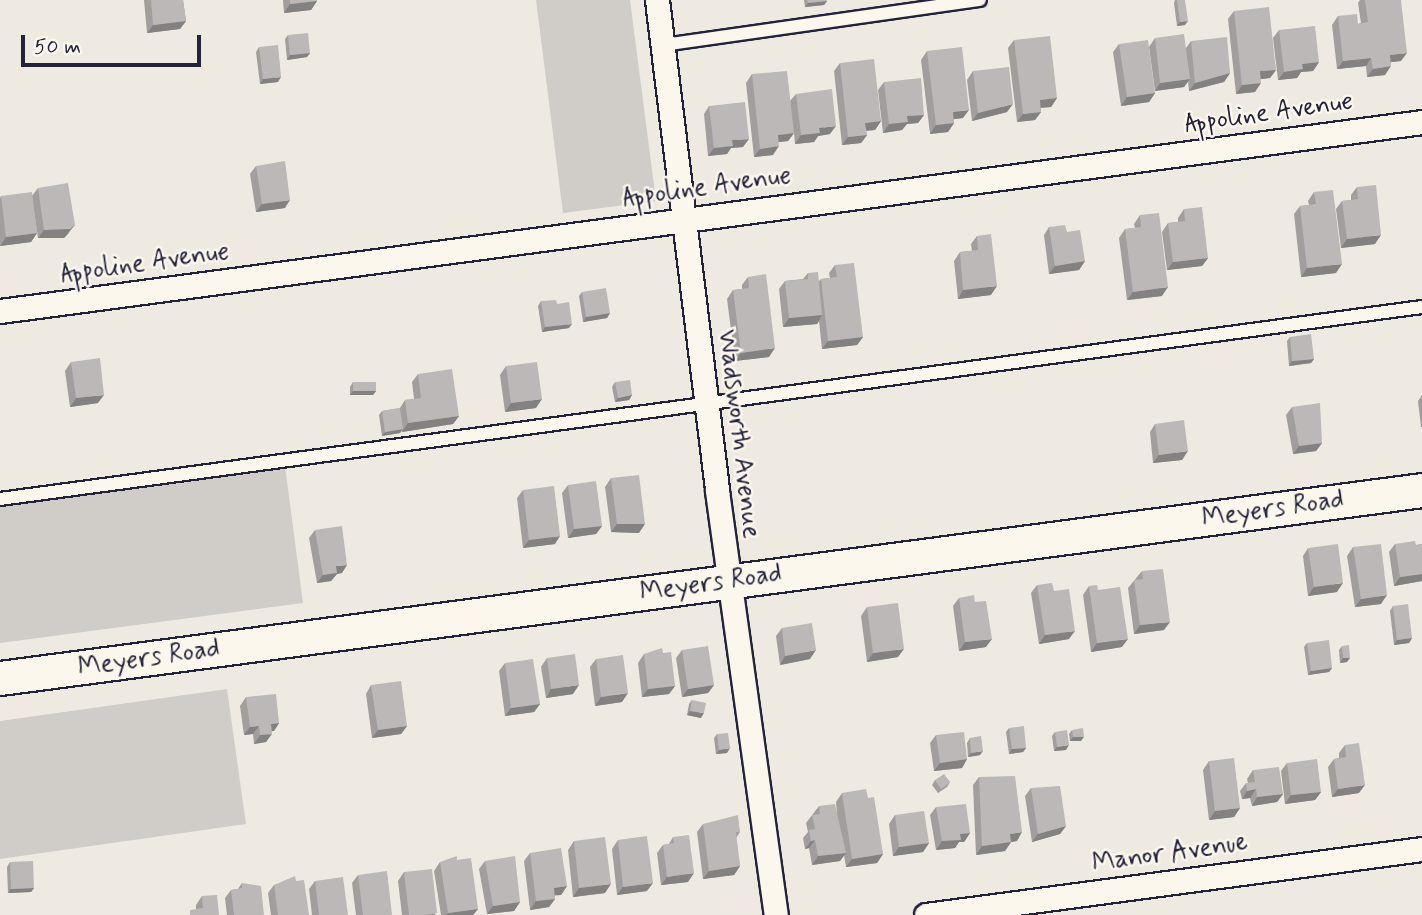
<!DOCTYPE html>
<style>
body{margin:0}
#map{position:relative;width:1422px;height:915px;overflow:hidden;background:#eeeae2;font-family:Mynerve,sans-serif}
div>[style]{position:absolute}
.green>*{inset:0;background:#d0cdc9}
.roads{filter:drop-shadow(2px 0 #22223b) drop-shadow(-2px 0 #22223b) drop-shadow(0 2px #22223b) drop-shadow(0 -2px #22223b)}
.lane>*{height:12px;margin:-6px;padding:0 6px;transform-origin:6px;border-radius:6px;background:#fbf7ec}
.street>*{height:23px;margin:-11.5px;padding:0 11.5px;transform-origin:11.5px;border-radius:11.5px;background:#fbf7ec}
.secondary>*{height:33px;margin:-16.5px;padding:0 16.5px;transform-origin:16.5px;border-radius:16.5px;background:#fbf7ec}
.wall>*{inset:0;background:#a29e9e}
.shaded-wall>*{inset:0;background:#848181}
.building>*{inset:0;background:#bcb8b8}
span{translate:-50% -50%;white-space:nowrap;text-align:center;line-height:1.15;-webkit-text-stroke:5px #fbf7ec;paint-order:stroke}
.street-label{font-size:26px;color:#22223b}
.scale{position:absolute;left:21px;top:35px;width:180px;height:32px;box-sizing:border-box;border:4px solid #22223b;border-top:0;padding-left:9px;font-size:21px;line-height:24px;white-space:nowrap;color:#22223b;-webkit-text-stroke:5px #fbf7ec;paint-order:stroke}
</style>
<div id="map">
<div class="green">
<div style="clip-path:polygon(536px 0,630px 0,656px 201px,563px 213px)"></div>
<div style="clip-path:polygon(285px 466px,303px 603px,0 643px,0 504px)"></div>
<div style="clip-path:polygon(227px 689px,246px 824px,0 859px,0 721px)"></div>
</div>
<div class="roads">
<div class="lane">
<div style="left:663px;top:45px;width:320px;rotate:-8.1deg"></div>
<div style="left:0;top:499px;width:1435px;rotate:-7.69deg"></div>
</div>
<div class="street">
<div style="left:657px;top:0;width:495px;rotate:83deg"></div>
<div style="left:717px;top:491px;width:428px;rotate:82.1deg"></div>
<div style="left:0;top:311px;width:1435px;rotate:-7.57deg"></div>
<div style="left:926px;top:915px;width:500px;rotate:-7.58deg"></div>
</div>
<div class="secondary">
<div style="left:0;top:678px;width:1434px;rotate:-7.53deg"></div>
</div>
</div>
<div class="wall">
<div style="clip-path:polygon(144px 0,183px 0,186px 21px,180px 29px,147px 33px)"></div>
<div style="clip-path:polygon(283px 0,317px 0,317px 1px,311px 10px,284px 13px)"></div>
<div style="clip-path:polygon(804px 0,827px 0,827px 1px,824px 5px,805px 7px)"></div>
<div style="clip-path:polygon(1175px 0,1185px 0,1185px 25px,1177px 26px,1174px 3px)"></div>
<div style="clip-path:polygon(1360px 0,1401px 0,1401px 61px,1391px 62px,1385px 75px,1367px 77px,1366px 66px,1337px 69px,1332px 25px,1338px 16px,1358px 24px,1361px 23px,1358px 3px)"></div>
<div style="clip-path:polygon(1234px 11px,1276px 70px,1270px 78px,1260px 79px,1255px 92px,1236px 94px,1228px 19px)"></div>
<div style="clip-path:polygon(1279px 30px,1319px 62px,1313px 71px,1301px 72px,1297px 78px,1278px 80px,1273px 38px)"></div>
<div style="clip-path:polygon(288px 35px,310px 53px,307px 57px,287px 60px,285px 39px)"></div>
<div style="clip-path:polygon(1155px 38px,1186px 48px,1191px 41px,1230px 73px,1224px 82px,1189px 91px,1188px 81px,1184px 87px,1155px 91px,1149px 47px)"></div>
<div style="clip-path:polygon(1014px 40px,1057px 98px,1051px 107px,1041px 108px,1041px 112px,1035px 120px,1017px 122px,1008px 48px)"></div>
<div style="clip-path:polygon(1119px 44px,1155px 93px,1149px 102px,1121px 106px,1113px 52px)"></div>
<div style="clip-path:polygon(259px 47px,278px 82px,260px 84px,256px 52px)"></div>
<div style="clip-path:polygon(927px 51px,963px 118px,954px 119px,954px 123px,948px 132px,930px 134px,921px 60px)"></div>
<div style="clip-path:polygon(840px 63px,881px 121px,875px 130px,866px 131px,867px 135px,861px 143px,842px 145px,834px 71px)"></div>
<div style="clip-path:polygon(973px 71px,1007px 112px,972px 121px,967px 80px)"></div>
<div style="clip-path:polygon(752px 74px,790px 101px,796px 94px,830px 134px,818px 136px,814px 142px,795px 144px,794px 133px,788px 141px,778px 142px,773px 155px,754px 157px,746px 83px)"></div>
<div style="clip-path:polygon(884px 82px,924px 115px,918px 123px,907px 124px,902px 130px,883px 133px,878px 90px)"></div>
<div style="clip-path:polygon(709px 106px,743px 147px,731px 148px,727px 154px,708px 156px,704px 114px)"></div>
<div style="clip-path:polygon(256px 166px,285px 208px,256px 212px,250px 174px)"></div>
<div style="clip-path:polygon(1357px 187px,1375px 244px,1341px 248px,1336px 209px,1342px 201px,1351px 200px,1351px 195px)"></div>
<div style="clip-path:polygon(38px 188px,69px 233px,64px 238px,38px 238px,32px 197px,37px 233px,31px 242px,0 246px,0 198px,1px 196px,32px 196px)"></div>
<div style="clip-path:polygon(1314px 192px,1336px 273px,1301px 277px,1294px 214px,1300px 206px,1309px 205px,1308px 201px)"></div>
<div style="clip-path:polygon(1184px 209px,1208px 258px,1202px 266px,1167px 270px,1162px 232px,1168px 223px,1178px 222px,1178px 218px)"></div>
<div style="clip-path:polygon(1140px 215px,1162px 296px,1127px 300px,1119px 238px,1125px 229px,1135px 228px,1134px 224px)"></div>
<div style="clip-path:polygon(1049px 227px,1067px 232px,1085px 261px,1079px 270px,1049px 274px,1044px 235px)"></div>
<div style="clip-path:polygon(977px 236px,991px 295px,958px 299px,954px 261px,960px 252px,972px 251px,971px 244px)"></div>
<div style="clip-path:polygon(835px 265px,863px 337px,857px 345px,822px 349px,819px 321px,817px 324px,783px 327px,779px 289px,785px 281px,803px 279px,808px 273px,819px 281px,821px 279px,830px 278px,829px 273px)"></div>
<div style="clip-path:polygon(748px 277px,769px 357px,735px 361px,727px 299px,733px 290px,742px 289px,742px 285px)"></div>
<div style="clip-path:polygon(582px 292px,610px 313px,607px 318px,583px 322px,579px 296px)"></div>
<div style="clip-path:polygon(541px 301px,557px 304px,569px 328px,542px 332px,538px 306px)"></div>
<div style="clip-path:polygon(1290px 337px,1314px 359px,1311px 363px,1289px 366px,1287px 341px)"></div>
<div style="clip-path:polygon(71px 362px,98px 403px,70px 407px,65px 371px)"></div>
<div style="clip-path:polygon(506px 366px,536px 408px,505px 412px,500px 375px)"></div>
<div style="clip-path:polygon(418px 374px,459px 416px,453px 424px,402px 432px,402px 430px,400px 433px,382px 436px,379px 415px,382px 411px,400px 408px,405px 400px,414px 399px,412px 382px)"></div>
<div style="clip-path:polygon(353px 382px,376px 391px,373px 395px,350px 395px,350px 387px)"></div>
<div style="clip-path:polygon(615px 382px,632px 395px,629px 400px,615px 402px,612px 387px)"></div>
<div style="clip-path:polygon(1422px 395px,1422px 427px,1421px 427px,1418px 401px)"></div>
<div style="clip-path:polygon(1292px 407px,1322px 443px,1316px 451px,1293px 454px,1286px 415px)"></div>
<div style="clip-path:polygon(1155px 424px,1182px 460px,1153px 463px,1150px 432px)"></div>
<div style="clip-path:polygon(611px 478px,639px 533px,611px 532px,605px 487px)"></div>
<div style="clip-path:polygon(568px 485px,602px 526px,596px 534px,568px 538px,562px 493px)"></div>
<div style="clip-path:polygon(523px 490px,555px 544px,523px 548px,517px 498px)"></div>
<div style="clip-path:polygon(315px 530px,342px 573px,337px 574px,331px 581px,317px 583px,309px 538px)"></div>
<div style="clip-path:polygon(1395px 544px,1416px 545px,1422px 544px,1422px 581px,1394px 586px,1389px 552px)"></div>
<div style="clip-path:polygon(1353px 547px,1381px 604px,1355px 607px,1347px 556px)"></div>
<div style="clip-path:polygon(1308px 548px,1337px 592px,1308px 596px,1303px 556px)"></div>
<div style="clip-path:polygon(1142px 571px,1164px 630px,1134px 634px,1128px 588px)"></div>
<div style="clip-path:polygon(1037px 585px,1054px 591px,1069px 639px,1039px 644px,1031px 593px)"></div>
<div style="clip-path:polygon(1089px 586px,1098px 590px,1122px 647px,1091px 652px,1083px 595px)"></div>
<div style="clip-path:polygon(959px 598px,986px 647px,959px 651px,953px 606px)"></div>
<div style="clip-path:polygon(1393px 606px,1412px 638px,1409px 643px,1394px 645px,1390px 611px)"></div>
<div style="clip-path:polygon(867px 607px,898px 657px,867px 662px,861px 616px)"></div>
<div style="clip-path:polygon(782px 628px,810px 659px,780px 665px,776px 636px)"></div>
<div style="clip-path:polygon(1307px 643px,1332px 668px,1329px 672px,1308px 675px,1304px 647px)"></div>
<div style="clip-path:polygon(1342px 646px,1347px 662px,1340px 663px,1339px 650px)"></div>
<div style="clip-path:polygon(682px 650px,714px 685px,708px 693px,682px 697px,676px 658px)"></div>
<div style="clip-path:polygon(663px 653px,675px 686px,669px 694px,642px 697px,638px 663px,644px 654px)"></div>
<div style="clip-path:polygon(547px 658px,573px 694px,546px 698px,541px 667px)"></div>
<div style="clip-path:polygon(596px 659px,622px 702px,595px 706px,590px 667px)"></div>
<div style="clip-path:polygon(505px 663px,540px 704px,534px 712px,505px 716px,499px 671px)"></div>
<div style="clip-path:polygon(371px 685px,407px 726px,401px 734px,372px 738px,366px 694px)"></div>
<div style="clip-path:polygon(246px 697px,279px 723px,274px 731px,271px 731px,266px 742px,254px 744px,253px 734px,244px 735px,240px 706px)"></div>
<div style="clip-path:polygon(692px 700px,701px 718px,687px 715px,689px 704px)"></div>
<div style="clip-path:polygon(1009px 728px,1026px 748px,1023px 752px,1009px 754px,1006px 732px)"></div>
<div style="clip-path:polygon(1072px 730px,1081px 741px,1070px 741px,1069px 734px)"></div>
<div style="clip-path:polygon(1055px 732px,1066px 750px,1054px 751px,1052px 736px)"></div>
<div style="clip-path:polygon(717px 734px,727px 753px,716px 754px,714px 738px)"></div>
<div style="clip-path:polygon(936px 735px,967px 759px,962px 768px,934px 771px,930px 743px)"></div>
<div style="clip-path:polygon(970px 738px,980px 755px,968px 757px,967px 743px)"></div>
<div style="clip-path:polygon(1345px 745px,1359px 793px,1332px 797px,1328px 767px,1334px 759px,1339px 758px,1339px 753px)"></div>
<div style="clip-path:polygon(1209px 761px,1240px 808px,1234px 817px,1209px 820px,1203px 770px)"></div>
<div style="clip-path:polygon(1287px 763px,1321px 792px,1315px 800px,1285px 804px,1281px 771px)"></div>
<div style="clip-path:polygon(1253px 770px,1283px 794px,1277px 802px,1252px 806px,1250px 798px,1242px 799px,1240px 791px,1246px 783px,1248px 783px,1247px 779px)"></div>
<div style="clip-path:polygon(979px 777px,1017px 841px,1011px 842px,1005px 851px,976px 855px,973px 785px)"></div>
<div style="clip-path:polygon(935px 780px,950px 782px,947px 787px,938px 793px,932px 785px)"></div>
<div style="clip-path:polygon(1031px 788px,1066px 826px,1060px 834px,1032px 842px,1025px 796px)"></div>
<div style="clip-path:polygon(842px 793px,868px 798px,883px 854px,877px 863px,846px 867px,844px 855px,840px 861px,812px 865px,809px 848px,805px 849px,803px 838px,808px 832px,806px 823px,819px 806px,837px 814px,836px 802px)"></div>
<div style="clip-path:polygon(936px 807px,970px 833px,964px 842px,959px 842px,955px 848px,936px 850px,930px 815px)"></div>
<div style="clip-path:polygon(895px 815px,929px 843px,923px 852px,893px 856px,889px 824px)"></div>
<div style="clip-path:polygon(703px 824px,740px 832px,736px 838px,740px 866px,734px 875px,703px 879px,697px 832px)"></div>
<div style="clip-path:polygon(673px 837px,688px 882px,661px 885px,657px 853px,663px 845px,669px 844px)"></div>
<div style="clip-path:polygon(618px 840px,647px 891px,617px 895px,612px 849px)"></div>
<div style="clip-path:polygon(574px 841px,605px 893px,573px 897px,568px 850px)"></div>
<div style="clip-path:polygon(530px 853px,567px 886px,561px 895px,555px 895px,555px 899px,549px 907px,530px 910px,524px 861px)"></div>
<div style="clip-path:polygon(485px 861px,520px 902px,514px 911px,487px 914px,479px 869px)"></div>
<div style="clip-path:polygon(10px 862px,34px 888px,31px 892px,8px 893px,7px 867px)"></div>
<div style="clip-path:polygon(440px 862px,478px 909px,473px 915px,441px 915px,434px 871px)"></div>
<div style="clip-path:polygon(404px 872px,436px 915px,402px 915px,398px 881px)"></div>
<div style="clip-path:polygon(358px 875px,392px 915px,356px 915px,352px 883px)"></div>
<div style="clip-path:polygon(296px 881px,309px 915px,271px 915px,268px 893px,274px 885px)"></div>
<div style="clip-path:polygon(315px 881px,348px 915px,312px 915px,309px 889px)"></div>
<div style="clip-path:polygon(242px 883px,264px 915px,227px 915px,225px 898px,231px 890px,238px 889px)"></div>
<div style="clip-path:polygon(202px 896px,219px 915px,196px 909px,196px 905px)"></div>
</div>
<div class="shaded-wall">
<div style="clip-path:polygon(317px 1px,311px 10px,284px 13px,290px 4px)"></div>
<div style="clip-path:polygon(827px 1px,824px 5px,805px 7px,808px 3px)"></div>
<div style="clip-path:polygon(186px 21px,180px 29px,147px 33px,153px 25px)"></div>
<div style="clip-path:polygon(1188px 21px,1185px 25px,1177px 26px,1180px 22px)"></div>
<div style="clip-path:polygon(310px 53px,307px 57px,287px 60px,290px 55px)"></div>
<div style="clip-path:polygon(1407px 53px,1401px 61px,1384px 63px,1390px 55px)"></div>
<div style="clip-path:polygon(1371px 58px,1366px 66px,1337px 69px,1343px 61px)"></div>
<div style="clip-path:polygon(1319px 62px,1313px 71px,1301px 72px,1297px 78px,1278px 80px,1284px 72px,1302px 64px)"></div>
<div style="clip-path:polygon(1391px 66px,1385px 75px,1367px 77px,1373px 69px)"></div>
<div style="clip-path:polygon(1276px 70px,1270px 78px,1254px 80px,1260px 71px)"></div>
<div style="clip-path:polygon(1230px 73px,1224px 82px,1189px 91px,1195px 83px)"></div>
<div style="clip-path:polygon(281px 77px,278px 82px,260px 84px,263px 79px)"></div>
<div style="clip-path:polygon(1190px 79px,1184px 87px,1155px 91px,1160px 83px)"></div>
<div style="clip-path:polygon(1261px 83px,1255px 92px,1236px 94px,1242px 85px)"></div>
<div style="clip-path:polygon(1155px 93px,1149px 102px,1121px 106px,1127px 97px)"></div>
<div style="clip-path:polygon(1057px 98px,1051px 107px,1034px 108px,1040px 100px)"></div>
<div style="clip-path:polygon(1013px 104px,1007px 112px,972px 121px,978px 113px)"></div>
<div style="clip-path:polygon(969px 110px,963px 118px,947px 120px,953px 112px)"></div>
<div style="clip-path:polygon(1041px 112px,1035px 120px,1017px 122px,1023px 114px)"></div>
<div style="clip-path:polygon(924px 115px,918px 123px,907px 124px,902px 130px,883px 133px,889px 124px,907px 116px)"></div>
<div style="clip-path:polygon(881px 121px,875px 130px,859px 131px,865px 123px)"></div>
<div style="clip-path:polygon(954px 123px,948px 132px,930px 134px,936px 125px)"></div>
<div style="clip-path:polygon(836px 126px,830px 134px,818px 136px,814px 142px,795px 144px,801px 135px,819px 128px)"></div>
<div style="clip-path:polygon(794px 133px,788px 141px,772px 143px,778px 135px)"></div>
<div style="clip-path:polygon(867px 135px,861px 143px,842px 145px,848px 137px)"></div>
<div style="clip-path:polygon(749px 139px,743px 147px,731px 148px,727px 154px,708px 156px,714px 148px,732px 140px)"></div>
<div style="clip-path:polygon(779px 146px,773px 155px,754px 157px,760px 149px)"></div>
<div style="clip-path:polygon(290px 200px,285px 208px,256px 212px,262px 204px)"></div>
<div style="clip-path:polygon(75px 225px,64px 238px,38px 238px,44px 230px)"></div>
<div style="clip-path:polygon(37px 233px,31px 242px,0 246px,6px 237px)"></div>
<div style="clip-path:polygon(1381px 235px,1375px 244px,1341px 248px,1347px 239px)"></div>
<div style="clip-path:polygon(1208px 258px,1202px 266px,1167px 270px,1173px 262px)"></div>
<div style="clip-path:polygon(1085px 261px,1079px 270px,1049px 274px,1055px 266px)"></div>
<div style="clip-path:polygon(1342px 264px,1336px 273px,1301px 277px,1307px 268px)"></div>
<div style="clip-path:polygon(997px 286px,991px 295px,958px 299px,963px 290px)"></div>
<div style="clip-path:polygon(1168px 287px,1162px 296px,1127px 300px,1133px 292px)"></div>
<div style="clip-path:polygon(610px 313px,607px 318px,583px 322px,586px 317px)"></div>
<div style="clip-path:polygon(822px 315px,817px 324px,783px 327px,789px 318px)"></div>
<div style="clip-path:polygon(572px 324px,569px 328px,542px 332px,545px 327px)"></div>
<div style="clip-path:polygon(863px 337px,857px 345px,822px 349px,828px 341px)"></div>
<div style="clip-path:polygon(775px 348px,769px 357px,735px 361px,741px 353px)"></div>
<div style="clip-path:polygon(1314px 359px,1311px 363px,1289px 366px,1292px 361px)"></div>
<div style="clip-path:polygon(353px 391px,376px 391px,373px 395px,350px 395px)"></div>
<div style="clip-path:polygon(104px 395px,98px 403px,70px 407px,76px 398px)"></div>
<div style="clip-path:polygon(632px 395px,629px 400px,615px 402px,618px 398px)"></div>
<div style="clip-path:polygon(542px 399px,536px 408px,505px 412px,511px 403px)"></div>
<div style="clip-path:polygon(459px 416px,453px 424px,402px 432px,408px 423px)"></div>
<div style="clip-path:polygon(403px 429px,400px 433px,382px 436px,385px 432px)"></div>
<div style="clip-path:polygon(1322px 443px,1316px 451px,1293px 454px,1299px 446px)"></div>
<div style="clip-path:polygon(1188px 451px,1182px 460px,1153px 463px,1159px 455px)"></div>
<div style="clip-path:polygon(617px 524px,645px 524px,639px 533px,611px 532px)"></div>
<div style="clip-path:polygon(602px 526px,596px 534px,568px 538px,574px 529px)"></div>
<div style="clip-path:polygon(560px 536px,555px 544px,523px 548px,529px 540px)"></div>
<div style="clip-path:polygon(347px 565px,342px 573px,337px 574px,331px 581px,317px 583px,323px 575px,336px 566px)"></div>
<div style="clip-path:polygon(1422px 574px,1422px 581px,1394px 586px,1400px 577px)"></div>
<div style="clip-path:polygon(1343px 583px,1337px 592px,1308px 596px,1314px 587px)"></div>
<div style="clip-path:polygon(1387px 595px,1381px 604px,1355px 607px,1361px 599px)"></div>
<div style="clip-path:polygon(1170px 622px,1164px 630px,1134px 634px,1140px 625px)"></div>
<div style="clip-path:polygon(1075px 631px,1069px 639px,1039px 644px,1045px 635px)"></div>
<div style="clip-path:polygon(1412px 638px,1409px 643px,1394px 645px,1397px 640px)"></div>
<div style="clip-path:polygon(992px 639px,986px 647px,959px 651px,965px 642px)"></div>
<div style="clip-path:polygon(1128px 639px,1122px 647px,1091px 652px,1097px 643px)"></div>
<div style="clip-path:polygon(904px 649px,898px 657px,867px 662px,873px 653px)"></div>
<div style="clip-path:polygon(816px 650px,810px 659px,780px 665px,785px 656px)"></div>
<div style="clip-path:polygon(1343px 658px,1350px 658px,1347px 662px,1340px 663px)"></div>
<div style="clip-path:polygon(1332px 668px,1329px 672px,1308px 675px,1311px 671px)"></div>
<div style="clip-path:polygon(579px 685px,573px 694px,546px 698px,551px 689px)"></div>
<div style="clip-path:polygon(714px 685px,708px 693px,682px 697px,688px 689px)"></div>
<div style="clip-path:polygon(675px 686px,669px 694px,642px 697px,648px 689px)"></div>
<div style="clip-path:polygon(628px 693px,622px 702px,595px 706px,601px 697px)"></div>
<div style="clip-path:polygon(540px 704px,534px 712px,505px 716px,511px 708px)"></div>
<div style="clip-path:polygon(690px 711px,704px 713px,701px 718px,687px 715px)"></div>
<div style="clip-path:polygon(279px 723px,274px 731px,265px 732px,271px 724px)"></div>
<div style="clip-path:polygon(259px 726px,253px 734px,244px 735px,250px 727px)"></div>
<div style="clip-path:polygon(407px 726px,401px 734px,372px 738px,378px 730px)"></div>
<div style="clip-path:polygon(272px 734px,266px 742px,254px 744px,260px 735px)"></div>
<div style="clip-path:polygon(1073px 737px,1084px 737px,1081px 741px,1070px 741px)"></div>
<div style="clip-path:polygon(1069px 745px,1066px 750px,1054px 751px,1057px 747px)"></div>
<div style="clip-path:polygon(730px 748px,727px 753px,716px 754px,719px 750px)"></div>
<div style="clip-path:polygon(1026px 748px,1023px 752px,1009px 754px,1012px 749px)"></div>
<div style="clip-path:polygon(983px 751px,980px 755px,968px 757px,971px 753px)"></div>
<div style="clip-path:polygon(967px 759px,962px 768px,934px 771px,940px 763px)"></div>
<div style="clip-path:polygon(1365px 785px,1359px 793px,1332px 797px,1338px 789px)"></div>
<div style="clip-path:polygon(1256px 789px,1250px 798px,1242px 799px,1247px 791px)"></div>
<div style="clip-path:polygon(1321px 792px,1315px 800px,1285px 804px,1291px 795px)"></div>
<div style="clip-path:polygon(1283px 794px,1277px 802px,1252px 806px,1257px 797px)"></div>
<div style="clip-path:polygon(1240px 808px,1234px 817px,1209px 820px,1215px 811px)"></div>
<div style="clip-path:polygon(1066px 826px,1060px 834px,1032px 842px,1038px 834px)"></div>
<div style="clip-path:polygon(1022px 832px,1017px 841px,1004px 843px,1010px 834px)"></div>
<div style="clip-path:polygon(970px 833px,964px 842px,959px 842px,955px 848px,936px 850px,942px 841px,960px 834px)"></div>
<div style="clip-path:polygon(815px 840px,809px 848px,805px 849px,811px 841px)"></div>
<div style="clip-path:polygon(1011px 842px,1005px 851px,976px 855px,982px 846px)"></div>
<div style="clip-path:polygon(929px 843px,923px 852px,893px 856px,899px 847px)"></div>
<div style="clip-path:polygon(846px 853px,840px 861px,812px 865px,818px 856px)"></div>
<div style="clip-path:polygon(883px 854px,877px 863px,846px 867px,852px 859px)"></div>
<div style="clip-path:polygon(740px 866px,734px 875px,703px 879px,709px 871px)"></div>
<div style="clip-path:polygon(694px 873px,688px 882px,661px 885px,667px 877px)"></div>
<div style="clip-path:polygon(653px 883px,647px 891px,617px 895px,623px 887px)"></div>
<div style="clip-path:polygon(611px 884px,605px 893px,573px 897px,579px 888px)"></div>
<div style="clip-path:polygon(567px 886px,561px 895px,548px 896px,554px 888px)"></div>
<div style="clip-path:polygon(34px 888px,31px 892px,8px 893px,11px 889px)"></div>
<div style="clip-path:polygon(555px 899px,549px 907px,530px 910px,536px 901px)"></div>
<div style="clip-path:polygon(520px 902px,514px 911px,487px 914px,493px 906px)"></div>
<div style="clip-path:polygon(478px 909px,473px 915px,446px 915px,448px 913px)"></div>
</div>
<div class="building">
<div style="clip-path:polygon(151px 0,183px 0,186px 21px,153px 25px)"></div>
<div style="clip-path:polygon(290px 0,317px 0,317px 1px,290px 4px)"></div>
<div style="clip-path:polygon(807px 0,827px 0,827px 1px,808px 3px)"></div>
<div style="clip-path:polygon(1177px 0,1185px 0,1188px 21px,1180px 22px)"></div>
<div style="clip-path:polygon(1365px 0,1401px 0,1407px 53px,1390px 55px,1391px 66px,1373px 69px,1371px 58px,1343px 61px,1338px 16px,1357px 14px,1358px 24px,1368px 22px)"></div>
<div style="clip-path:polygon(1269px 7px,1276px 70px,1260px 71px,1261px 83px,1242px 85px,1234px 11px)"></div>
<div style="clip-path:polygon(1315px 26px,1319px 62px,1302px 64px,1303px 69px,1284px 72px,1279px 30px)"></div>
<div style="clip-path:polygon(308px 33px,310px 53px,290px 55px,288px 35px)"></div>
<div style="clip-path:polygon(1184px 34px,1190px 79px,1160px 83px,1155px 38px)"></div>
<div style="clip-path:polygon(1050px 36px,1057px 98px,1040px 100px,1041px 112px,1023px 114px,1014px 40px)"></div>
<div style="clip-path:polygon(1227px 37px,1230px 73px,1195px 83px,1191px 41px)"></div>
<div style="clip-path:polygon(1148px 40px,1155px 93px,1127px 97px,1119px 44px)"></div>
<div style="clip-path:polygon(278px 45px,281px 77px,263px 79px,259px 47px)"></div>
<div style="clip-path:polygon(962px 47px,969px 110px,953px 112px,954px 123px,936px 125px,927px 51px)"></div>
<div style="clip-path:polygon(874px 59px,881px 121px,865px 123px,867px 135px,848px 137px,840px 63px)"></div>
<div style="clip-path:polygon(1009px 67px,1013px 104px,978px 113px,973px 71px)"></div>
<div style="clip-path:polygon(787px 71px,794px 133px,778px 135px,779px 146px,760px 149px,752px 74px)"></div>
<div style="clip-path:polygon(921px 78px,924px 115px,907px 116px,908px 122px,889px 124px,884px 82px)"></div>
<div style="clip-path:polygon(832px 89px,836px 126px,819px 128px,820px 133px,801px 135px,796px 94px)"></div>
<div style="clip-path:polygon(745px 102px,749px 139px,732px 140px,733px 146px,714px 148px,709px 106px)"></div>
<div style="clip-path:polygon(285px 161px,290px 200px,262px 204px,256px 166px)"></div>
<div style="clip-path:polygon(68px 183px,75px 225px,70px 229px,44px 230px,38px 188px)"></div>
<div style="clip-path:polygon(1376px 185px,1381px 235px,1347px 239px,1342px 201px,1358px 199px,1357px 187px)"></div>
<div style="clip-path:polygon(1333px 190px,1342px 264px,1307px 268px,1300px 206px,1316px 204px,1314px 192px)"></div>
<div style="clip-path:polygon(32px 192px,37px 233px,6px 237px,1px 196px)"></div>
<div style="clip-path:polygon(1202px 207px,1208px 258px,1173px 262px,1168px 223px,1185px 221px,1184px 209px)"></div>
<div style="clip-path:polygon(1159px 213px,1168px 287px,1133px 292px,1125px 229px,1141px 227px,1140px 215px)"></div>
<div style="clip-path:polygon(1065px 225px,1067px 232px,1080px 230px,1085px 261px,1055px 266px,1049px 227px)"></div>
<div style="clip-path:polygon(991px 234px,997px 286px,963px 290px,960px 252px,978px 250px,977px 236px)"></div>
<div style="clip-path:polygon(854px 263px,863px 337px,828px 341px,821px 279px,837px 277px,835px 265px)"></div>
<div style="clip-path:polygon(818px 272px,822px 315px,789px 318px,785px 281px,808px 279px,808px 273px)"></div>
<div style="clip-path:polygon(766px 274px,775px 348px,741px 353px,733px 290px,749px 288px,748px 277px)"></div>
<div style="clip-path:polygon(606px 288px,610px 313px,586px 317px,582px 292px)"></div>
<div style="clip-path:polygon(556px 300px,557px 304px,569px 302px,572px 324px,545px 327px,541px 301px)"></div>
<div style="clip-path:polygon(1311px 334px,1314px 359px,1292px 361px,1290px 337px)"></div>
<div style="clip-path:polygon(100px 358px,104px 395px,76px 398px,71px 362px)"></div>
<div style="clip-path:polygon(537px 362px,542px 399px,511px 403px,506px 366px)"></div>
<div style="clip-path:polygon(452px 369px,459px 416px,408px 423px,405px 400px,421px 398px,418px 374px)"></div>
<div style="clip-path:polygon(630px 380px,632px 395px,618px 398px,615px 382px)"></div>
<div style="clip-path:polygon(353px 382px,376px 382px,376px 391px,353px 391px)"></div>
<div style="clip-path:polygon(1320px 403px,1322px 443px,1299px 446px,1292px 407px)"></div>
<div style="clip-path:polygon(400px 408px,403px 429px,385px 432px,382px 411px)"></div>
<div style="clip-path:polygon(1184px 420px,1188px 451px,1159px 455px,1155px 424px)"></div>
<div style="clip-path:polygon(639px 475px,645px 524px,617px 524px,611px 478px)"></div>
<div style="clip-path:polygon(596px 481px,602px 526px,574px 529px,568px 485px)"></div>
<div style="clip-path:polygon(554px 486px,560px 536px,529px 540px,523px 490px)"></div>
<div style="clip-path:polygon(342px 526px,347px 565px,336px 566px,337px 573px,323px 575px,315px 530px)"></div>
<div style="clip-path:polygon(1415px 541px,1416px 545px,1422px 544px,1422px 574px,1400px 577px,1395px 544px)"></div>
<div style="clip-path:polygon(1338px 544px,1343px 583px,1314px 587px,1308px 548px)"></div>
<div style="clip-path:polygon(1381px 544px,1387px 595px,1361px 599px,1353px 547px)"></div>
<div style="clip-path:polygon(1163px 569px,1170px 622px,1140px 625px,1134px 580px,1143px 579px,1142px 571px)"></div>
<div style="clip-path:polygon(1052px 583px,1054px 591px,1069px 589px,1075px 631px,1045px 635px,1037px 585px)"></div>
<div style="clip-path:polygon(1097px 585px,1098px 590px,1120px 587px,1128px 639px,1097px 643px,1089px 586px)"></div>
<div style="clip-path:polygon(974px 595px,975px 602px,986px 601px,992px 639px,965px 642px,959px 598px)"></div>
<div style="clip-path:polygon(898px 603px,904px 649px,873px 653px,867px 607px)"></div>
<div style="clip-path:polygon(1408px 604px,1412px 638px,1397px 640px,1393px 606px)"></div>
<div style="clip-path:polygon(812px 623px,816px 650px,785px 656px,782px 628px)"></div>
<div style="clip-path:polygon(1329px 640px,1332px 668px,1311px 671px,1307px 643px)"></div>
<div style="clip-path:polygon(1349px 645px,1350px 658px,1343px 658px,1342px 646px)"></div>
<div style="clip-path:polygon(708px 646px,714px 685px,688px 689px,682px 650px)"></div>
<div style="clip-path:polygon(662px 648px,663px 653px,671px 652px,675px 686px,648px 689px,644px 654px)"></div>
<div style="clip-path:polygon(575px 654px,579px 685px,551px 689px,547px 658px)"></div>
<div style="clip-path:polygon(623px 655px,628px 693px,601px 697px,596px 659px)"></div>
<div style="clip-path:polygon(533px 659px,540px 704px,511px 708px,505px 663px)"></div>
<div style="clip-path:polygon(401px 681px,407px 726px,378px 730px,371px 685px)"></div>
<div style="clip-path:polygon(276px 694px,279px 723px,271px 724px,272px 734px,260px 735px,259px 726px,250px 727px,246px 697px)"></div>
<div style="clip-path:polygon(692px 700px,706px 703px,704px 713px,690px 711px)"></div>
<div style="clip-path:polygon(1024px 726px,1026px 748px,1012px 749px,1009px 728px)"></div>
<div style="clip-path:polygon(1083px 728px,1084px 737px,1073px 737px,1072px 730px)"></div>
<div style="clip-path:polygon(1067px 730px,1069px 745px,1057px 747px,1055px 732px)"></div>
<div style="clip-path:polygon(964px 732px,967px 759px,940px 763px,936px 735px)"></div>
<div style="clip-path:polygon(728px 733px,730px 748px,719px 750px,717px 734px)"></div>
<div style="clip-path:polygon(981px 736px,983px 751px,971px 753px,970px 738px)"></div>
<div style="clip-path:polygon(1359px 743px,1365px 785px,1338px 789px,1334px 759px,1346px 757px,1345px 745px)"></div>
<div style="clip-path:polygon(1234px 758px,1240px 808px,1215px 811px,1209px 761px)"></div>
<div style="clip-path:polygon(1317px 759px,1321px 792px,1291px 795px,1287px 763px)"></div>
<div style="clip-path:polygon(1279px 767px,1283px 794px,1257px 797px,1256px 789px,1247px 791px,1246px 783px,1255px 782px,1253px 770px)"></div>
<div style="clip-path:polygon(944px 774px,950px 782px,941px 789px,935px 780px)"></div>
<div style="clip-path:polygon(1015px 776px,1022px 832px,1010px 834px,1011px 842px,982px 846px,979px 777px)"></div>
<div style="clip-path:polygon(1060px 786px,1066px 826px,1038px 834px,1031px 788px)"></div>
<div style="clip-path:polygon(866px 789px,868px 798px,874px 797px,883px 854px,852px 859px,842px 793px)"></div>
<div style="clip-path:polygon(835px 804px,846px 853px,818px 856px,815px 840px,811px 841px,809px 830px,815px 829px,812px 815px,820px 814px,819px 806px)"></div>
<div style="clip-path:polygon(966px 804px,970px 833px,960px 834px,961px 840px,942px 841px,936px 807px)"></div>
<div style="clip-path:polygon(924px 811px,929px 843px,899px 847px,895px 815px)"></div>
<div style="clip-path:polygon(738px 815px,740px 832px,736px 832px,740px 866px,709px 871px,703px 824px)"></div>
<div style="clip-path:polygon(689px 835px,694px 873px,667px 877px,663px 845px,674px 843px,673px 837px)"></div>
<div style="clip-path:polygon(647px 836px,653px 883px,623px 887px,618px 840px)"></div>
<div style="clip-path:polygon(605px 837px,611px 884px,579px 888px,574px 841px)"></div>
<div style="clip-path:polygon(561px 848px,567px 886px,554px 888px,555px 899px,536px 901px,530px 853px)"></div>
<div style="clip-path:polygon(457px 856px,457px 860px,471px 858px,478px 909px,448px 913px,440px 862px)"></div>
<div style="clip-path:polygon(515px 856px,520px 902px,493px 906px,485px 861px)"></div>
<div style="clip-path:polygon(33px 861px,34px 888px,11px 889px,10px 862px)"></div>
<div style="clip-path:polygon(432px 869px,437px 913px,424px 915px,409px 915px,404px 872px)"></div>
<div style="clip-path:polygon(387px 871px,392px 915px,363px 915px,358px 875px)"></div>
<div style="clip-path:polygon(295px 876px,296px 881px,304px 880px,309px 915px,278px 915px,274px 885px)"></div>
<div style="clip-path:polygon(343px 877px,348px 915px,319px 915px,315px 881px)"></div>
<div style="clip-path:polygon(242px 883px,261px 886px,264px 915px,234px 915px,231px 890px,242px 888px)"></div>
<div style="clip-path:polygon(217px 895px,219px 915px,190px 915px,190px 910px,203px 908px,202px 896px)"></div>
</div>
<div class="street-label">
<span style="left:1269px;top:114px;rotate:-8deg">Appoline Avenue</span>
<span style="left:707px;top:188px;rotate:-8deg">Appoline Avenue</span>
<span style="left:145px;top:264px;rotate:-8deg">Appoline Avenue</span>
<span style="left:738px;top:434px;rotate:83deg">Wadsworth Avenue</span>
<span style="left:1273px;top:510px;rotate:-8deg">Meyers Road</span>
<span style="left:711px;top:584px;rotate:-8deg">Meyers Road</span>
<span style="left:149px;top:659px;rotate:-8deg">Meyers Road</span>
<span style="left:1170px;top:854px;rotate:-8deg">Manor Avenue</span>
</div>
<div class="scale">50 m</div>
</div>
